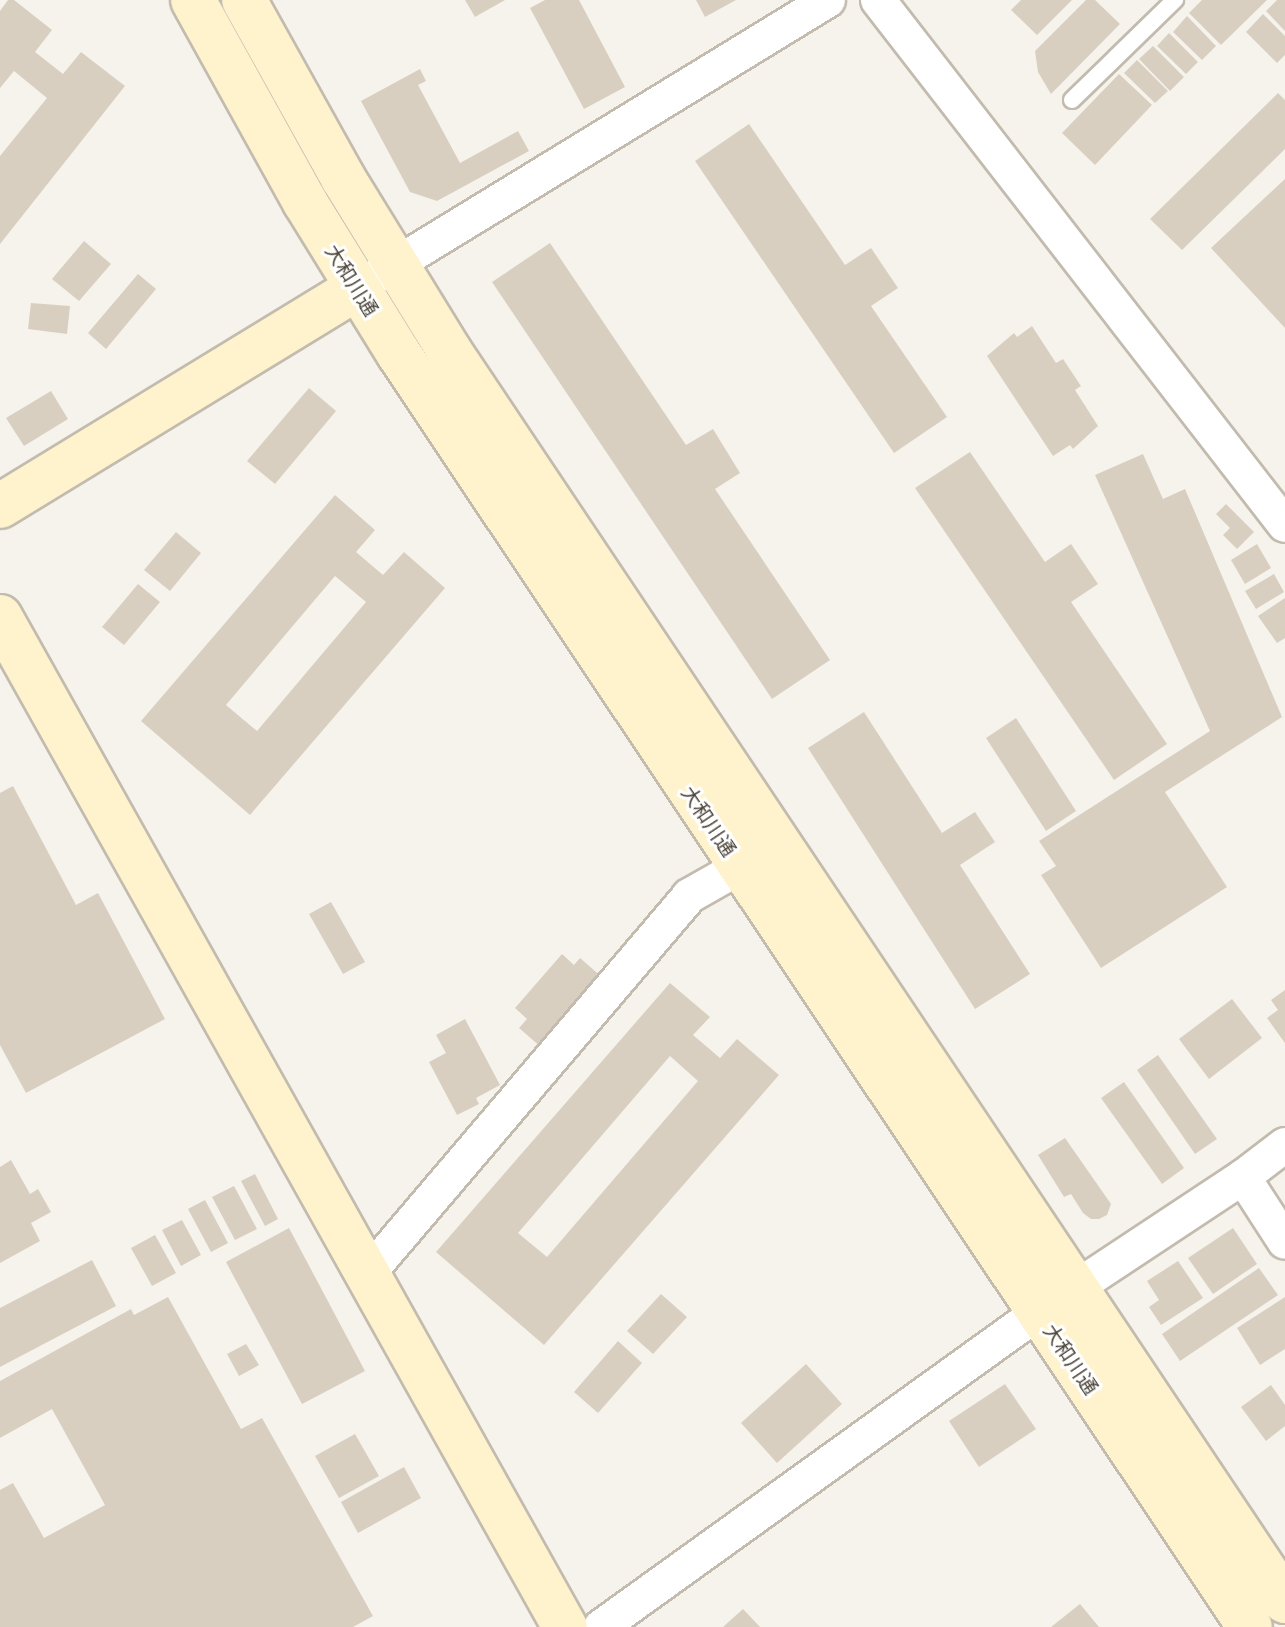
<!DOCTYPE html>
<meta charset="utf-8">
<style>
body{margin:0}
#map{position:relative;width:1285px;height:1627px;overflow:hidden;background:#f6f3ec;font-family:Mulish,"Noto Sans JP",sans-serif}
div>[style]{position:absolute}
.building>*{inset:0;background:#d8cfc1}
.roads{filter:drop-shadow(2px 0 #c2bbae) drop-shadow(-2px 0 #c2bbae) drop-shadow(0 2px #c2bbae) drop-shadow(0 -2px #c2bbae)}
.lane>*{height:16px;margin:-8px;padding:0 8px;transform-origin:8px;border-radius:8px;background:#fff}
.street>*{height:34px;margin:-17px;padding:0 17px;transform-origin:17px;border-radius:17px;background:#fff}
.secondary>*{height:44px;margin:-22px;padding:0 22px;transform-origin:22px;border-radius:22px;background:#fff3cd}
span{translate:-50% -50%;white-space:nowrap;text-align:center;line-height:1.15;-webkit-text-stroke:6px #fff;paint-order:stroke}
.street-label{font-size:20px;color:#4b4439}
</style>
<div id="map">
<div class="building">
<div style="clip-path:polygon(8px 0,14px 0,52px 30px,35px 52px,63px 74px,81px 52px,125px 86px,0 244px,0 156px,47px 98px,14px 71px,0 88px,0 11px)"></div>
<div style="clip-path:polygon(465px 0,505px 0,475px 17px)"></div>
<div style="clip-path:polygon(545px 0,579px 0,625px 87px,584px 109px,530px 8px)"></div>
<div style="clip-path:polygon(696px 0,736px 0,705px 17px)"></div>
<div style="clip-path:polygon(1021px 0,1072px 0,1037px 35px,1011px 10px)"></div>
<div style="clip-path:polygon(1086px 0,1095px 0,1120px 24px,1051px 94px,1038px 72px,1035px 51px)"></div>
<div style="clip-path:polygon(1202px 0,1267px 0,1221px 45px,1189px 13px)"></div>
<div style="clip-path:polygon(1277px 0,1285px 0,1285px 31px,1266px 11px)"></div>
<div style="clip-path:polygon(1263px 14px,1285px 36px,1285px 55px,1277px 63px,1246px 32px)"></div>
<div style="clip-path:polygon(1187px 16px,1216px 46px,1202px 60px,1173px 32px)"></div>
<div style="clip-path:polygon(1169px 33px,1198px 62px,1186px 74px,1157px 46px)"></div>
<div style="clip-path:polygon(1153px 46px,1184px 77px,1170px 91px,1139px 59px)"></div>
<div style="clip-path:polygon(1137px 60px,1168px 91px,1155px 103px,1124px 73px)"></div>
<div style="clip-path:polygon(420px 69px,426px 81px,418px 85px,460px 163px,518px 131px,529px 151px,437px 201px,410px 192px,361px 101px)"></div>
<div style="clip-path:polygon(1119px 74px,1152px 105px,1095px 165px,1062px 133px)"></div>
<div style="clip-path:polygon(1278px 93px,1285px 100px,1285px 149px,1182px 250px,1150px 219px)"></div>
<div style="clip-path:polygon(749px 124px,845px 265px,871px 248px,898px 288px,871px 306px,947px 417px,894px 453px,695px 161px)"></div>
<div style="clip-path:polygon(1285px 179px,1285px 328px,1211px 248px)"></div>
<div style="clip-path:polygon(84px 241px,111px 264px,79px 301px,52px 279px)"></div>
<div style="clip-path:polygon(550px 243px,686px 445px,713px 429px,740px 473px,715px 489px,830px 660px,772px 699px,492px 282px)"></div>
<div style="clip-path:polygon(138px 274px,156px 289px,106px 349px,88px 333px)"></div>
<div style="clip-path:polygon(31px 303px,70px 306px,67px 334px,28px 329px)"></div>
<div style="clip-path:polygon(1032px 326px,1056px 363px,1063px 359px,1081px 386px,1075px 390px,1098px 426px,1073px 449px,1070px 445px,1053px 456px,987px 356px,1014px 333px,1017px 337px)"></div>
<div style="clip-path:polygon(309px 388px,336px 411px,275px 484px,247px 461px)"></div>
<div style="clip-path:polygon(51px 391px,68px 419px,24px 446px,6px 418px)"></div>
<div style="clip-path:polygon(970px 452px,1045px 562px,1071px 544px,1098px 584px,1071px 602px,1167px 744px,1114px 780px,915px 488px)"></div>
<div style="clip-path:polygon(1143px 454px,1163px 499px,1185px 489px,1282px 717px,1165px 792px,1227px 887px,1101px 968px,1041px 875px,1056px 866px,1039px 841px,1210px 731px,1095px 475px)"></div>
<div style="clip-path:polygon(evenodd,335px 495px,375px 530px,356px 552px,383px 575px,404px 552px,445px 588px,250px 815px,141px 721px,335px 495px,335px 576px,366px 602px,257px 731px,226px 705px,335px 576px)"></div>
<div style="clip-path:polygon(1226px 504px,1254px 532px,1237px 549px,1223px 535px,1230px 528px,1216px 514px)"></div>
<div style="clip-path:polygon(176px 532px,201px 553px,170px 591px,144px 570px)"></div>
<div style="clip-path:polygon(1257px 544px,1271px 568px,1245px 584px,1231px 560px)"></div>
<div style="clip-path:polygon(1274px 574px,1284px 592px,1256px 609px,1245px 591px)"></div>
<div style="clip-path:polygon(138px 584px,160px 602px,124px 645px,102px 627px)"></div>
<div style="clip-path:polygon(1285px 598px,1285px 638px,1277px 643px,1258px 616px)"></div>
<div style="clip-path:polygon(864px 712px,942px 833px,975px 812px,995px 842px,960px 865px,1030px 974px,975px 1009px,808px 748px)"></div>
<div style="clip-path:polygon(1016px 718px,1076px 811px,1046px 831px,986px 738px)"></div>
<div style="clip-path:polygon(13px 786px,76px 905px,98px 893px,165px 1019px,26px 1093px,0 1045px,0 793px)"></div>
<div style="clip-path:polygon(331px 902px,365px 962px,343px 974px,309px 914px)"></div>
<div style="clip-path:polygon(562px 954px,574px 965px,580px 958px,603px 978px,542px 1048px,519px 1028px,527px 1019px,515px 1008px)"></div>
<div style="clip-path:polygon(evenodd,670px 983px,710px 1017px,693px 1035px,720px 1058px,737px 1039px,779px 1075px,544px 1345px,436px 1252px,670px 983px,670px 1056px,698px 1081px,547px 1257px,518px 1233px,670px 1056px)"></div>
<div style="clip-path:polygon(1285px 990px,1285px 1043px,1267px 1018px,1278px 1010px,1271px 1000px)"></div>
<div style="clip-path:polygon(1232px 999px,1262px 1038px,1209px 1079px,1179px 1039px)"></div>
<div style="clip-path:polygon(465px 1019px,500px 1085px,476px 1098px,479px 1104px,457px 1115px,429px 1062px,446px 1053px,436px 1035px)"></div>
<div style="clip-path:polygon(1158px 1055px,1217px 1139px,1195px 1154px,1137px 1070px)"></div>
<div style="clip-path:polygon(1124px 1082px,1184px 1168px,1162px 1184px,1101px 1098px)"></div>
<div style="clip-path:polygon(1065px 1138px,1111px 1204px,1107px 1215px,1099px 1219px,1091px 1219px,1083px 1213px,1071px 1194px,1064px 1197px,1038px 1155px)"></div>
<div style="clip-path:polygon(11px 1160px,30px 1194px,38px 1189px,51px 1212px,31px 1223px,40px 1241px,0 1263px,0 1167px)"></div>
<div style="clip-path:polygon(255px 1174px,278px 1219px,265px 1226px,241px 1181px)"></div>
<div style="clip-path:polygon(234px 1186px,257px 1229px,235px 1240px,212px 1197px)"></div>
<div style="clip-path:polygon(205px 1200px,228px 1243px,211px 1252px,188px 1209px)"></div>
<div style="clip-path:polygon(182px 1220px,201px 1255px,181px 1266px,162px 1230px)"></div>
<div style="clip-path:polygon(289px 1228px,365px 1371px,302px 1404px,226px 1262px)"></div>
<div style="clip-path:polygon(1233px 1228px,1257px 1264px,1213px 1294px,1188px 1258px)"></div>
<div style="clip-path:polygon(155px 1235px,176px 1273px,152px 1286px,131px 1248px)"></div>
<div style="clip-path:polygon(92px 1260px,116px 1306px,0 1367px,0 1308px)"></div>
<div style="clip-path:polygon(1178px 1261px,1203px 1298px,1161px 1325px,1149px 1307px,1159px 1300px,1147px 1281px)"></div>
<div style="clip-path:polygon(1259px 1268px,1278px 1295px,1180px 1361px,1162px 1334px)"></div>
<div style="clip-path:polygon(661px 1294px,687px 1317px,653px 1354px,627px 1331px)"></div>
<div style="clip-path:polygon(168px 1297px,241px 1429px,262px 1418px,373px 1616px,353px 1627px,0 1627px,0 1490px,13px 1483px,44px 1538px,105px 1505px,52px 1409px,0 1438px,0 1381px,131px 1309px,134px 1315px)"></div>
<div style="clip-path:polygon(1285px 1297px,1285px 1349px,1260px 1365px,1237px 1328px)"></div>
<div style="clip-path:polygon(618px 1341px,642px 1363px,598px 1413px,574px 1392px)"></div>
<div style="clip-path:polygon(246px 1344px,259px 1365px,239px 1376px,227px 1354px)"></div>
<div style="clip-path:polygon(806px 1364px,842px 1404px,777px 1463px,741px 1423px)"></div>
<div style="clip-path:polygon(1005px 1384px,1036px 1429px,979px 1467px,949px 1421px)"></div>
<div style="clip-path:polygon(1271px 1385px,1285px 1405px,1285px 1426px,1266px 1441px,1241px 1407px)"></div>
<div style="clip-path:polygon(355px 1434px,379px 1476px,339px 1498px,315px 1456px)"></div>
<div style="clip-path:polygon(404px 1467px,421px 1498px,358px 1533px,341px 1502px)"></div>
<div style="clip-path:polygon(1080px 1604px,1099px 1627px,1051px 1627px)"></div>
<div style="clip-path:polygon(743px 1609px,760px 1627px,723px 1627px)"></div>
</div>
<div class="roads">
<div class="lane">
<div style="left:1072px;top:100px;width:144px;rotate:-44.2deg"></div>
</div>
<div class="street">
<div style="left:878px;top:0;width:664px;rotate:52.22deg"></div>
<div style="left:375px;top:277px;width:531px;rotate:-31.44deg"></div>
<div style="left:1243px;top:1177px;width:77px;rotate:57.1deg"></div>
<div style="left:366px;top:1276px;width:499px;rotate:-49.6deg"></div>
<div style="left:689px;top:896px;width:59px;rotate:-29.6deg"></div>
<div style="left:601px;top:1627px;width:540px;rotate:-35.72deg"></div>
<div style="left:1039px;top:1312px;width:245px;rotate:-33.5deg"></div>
<div style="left:1243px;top:1177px;width:53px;rotate:-37.3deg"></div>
</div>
<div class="secondary">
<div style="left:193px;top:0;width:231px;rotate:61deg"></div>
<div style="left:305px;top:202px;width:179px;rotate:58.3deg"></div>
<div style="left:399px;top:354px;width:1531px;rotate:56.24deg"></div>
<div style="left:244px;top:0;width:204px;rotate:60.9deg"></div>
<div style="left:343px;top:178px;width:201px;rotate:58.4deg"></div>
<div style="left:448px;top:349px;width:1506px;rotate:56.24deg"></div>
<div style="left:0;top:506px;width:418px;rotate:-31.4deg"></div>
<div style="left:0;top:617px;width:1157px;rotate:60.78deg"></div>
</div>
</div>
<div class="street-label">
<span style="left:352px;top:280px;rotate:58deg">大和川通</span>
<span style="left:709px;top:821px;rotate:56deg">大和川通</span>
<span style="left:1071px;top:1359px;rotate:56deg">大和川通</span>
</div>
</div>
